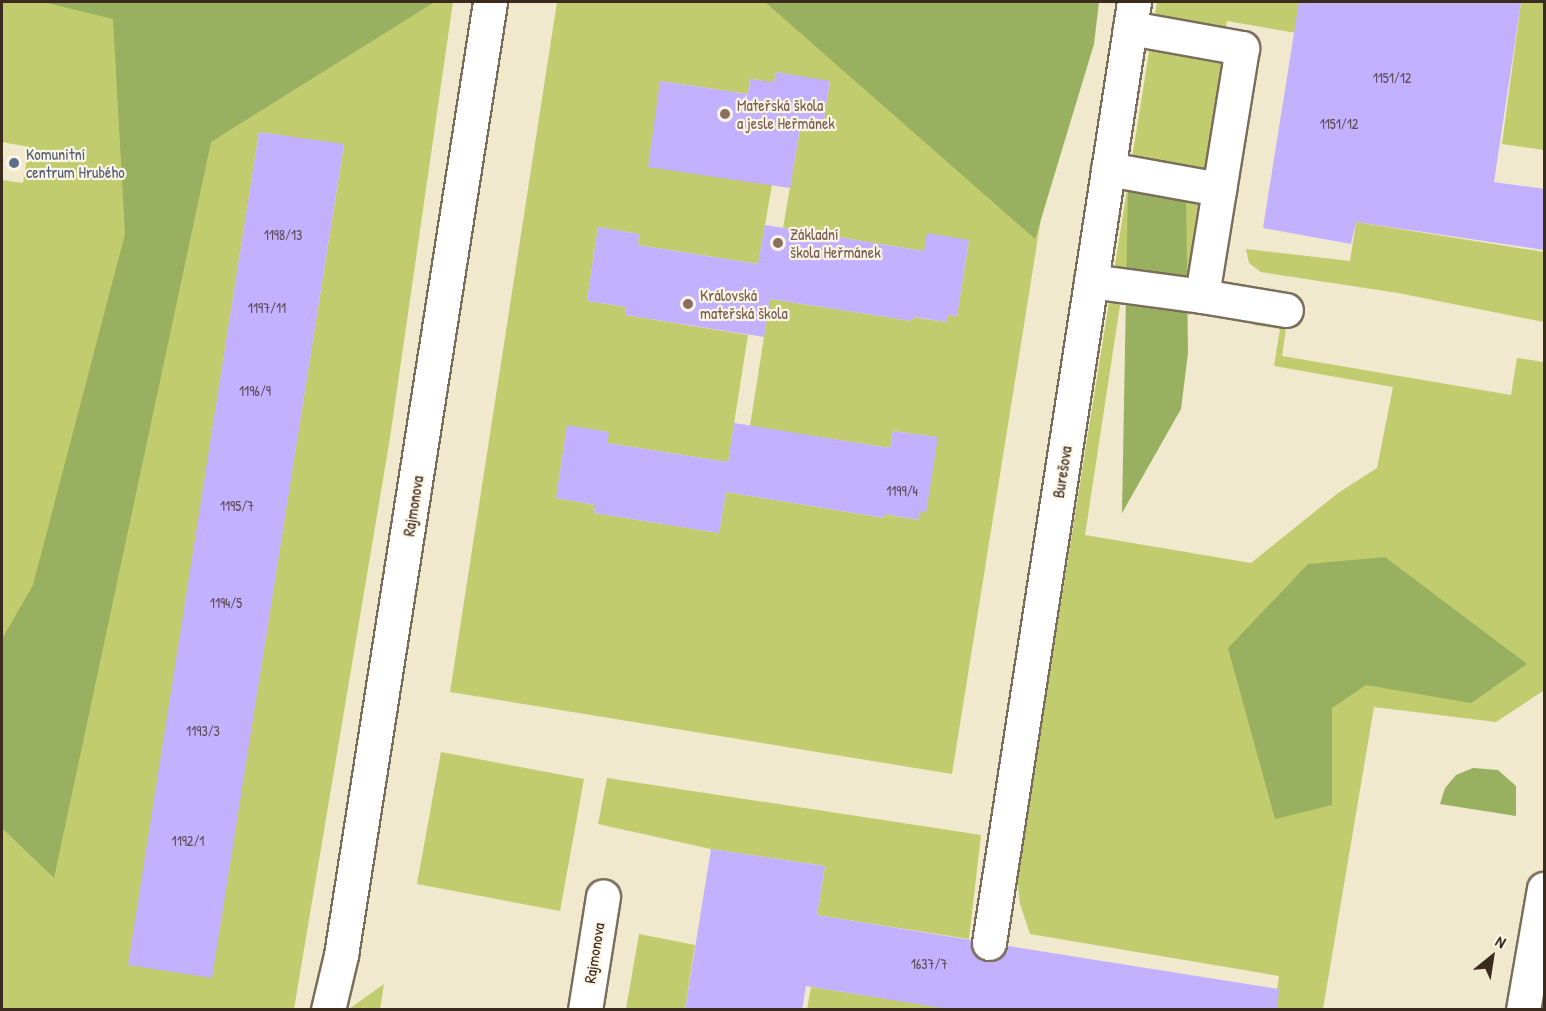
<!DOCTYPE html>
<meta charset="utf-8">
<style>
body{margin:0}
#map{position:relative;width:1546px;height:1011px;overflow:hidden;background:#f0e9cd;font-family:"Patrick Hand",sans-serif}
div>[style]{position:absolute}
.green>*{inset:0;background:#c0cc6d}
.forest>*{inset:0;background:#98b060}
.building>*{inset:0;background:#c2b1fe}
.roads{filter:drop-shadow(2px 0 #7a6d5b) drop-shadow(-2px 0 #7a6d5b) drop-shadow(0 2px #7a6d5b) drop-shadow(0 -2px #7a6d5b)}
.pedestrian>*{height:33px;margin:-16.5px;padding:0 16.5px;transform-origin:16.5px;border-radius:16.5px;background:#fff}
.minor>*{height:33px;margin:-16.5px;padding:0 16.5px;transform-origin:16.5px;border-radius:16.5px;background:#fff}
.dots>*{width:16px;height:16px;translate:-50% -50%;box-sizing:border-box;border:3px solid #fcf5e5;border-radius:50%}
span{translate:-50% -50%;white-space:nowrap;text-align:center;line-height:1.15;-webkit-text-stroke:4.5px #fcf5e5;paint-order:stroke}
.number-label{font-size:14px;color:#5d4c56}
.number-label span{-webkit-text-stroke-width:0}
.education-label{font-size:16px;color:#785e54}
.left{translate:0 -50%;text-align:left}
.service-label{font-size:16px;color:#4e5e75}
.street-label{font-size:16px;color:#3b2a1e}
.frame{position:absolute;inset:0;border:3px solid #3b2a1e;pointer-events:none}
.north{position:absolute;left:1462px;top:927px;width:60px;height:60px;-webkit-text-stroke:4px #fcf5e5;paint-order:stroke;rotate:30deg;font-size:16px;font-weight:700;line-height:24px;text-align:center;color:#3b2a1e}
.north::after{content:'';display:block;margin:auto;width:21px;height:27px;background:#3b2a1e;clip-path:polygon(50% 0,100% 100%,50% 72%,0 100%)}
</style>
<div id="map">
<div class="green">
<div style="clip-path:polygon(evenodd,2px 2px,453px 2px,390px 438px,294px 1009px,2px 1009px,2px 180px,23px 183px,29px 147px,2px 142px,2px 2px,259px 132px,344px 145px,255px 704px,209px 451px,259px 132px)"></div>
<div style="clip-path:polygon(evenodd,557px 2px,811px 2px,1069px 44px,952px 774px,450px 692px,557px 2px,776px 72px,830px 82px,822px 131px,800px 129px,783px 228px,924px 251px,969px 241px,957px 316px,948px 315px,946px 322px,917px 318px,914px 310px,912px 321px,770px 299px,750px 426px,890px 448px,893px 431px,937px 437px,926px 512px,920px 511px,918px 520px,889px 515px,886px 506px,884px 518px,726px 492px,719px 533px,594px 513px,595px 505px,556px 498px,567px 426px,608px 432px,607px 443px,728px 462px,748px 335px,625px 315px,626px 307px,587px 301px,598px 227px,639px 234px,638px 245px,758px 264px,772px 185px,660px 81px,748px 94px,750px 79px,761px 80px,771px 97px,776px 72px)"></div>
<div style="clip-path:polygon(1157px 2px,1301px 2px,1296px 33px,1227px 21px,1192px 274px,1126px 266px,1085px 535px,1251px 563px,1338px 493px,1377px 468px,1393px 387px,1274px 366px,1280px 329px,1253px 325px,1253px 316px,1287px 322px,1282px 356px,1511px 395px,1517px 358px,1544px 362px,1543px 691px,1496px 722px,1374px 707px,1323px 1009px,1274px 1009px,1279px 976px,1030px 934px,1020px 904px,1017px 878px)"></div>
<div style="clip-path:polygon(1521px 2px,1544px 2px,1544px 150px,1502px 144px)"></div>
<div style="clip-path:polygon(1356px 222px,1544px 252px,1544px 322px,1398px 293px,1261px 272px,1249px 263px,1246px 249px,1350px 261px)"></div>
<div style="clip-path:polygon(441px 752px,584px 779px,560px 911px,417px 884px)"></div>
<div style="clip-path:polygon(607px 778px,981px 835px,969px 939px,817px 915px,825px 866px,711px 849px,598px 824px)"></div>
<div style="clip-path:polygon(639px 934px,695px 945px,685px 1009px,626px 1009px)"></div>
<div style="clip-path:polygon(384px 984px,380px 1009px,349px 1009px)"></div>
<div style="clip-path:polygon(811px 987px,952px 1009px,807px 1010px)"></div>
</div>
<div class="forest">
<div style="clip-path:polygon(43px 2px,433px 3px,211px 142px,54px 878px,2px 828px,2px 639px,33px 585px,125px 234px,113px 19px)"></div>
<div style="clip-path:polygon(765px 2px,1099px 2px,1094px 44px,1035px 239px)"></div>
<div style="clip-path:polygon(1128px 186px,1186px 196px,1188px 353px,1181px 409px,1122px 513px)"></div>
<div style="clip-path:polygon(1385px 557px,1527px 664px,1471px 703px,1366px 685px,1332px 708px,1332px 805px,1275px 819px,1228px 648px,1308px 564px)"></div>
<div style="clip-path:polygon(1473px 768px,1498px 770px,1516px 786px,1516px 816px,1440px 804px,1445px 788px,1456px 775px)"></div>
</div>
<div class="building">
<div style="clip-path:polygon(1299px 2px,1521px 2px,1494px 182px,1545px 189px,1545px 250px,1356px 222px,1351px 244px,1263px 228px)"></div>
<div style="clip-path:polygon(776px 72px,830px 81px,822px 132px,800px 129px,790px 188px,648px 167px,660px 81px,748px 94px,750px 79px,774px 82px)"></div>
<div style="clip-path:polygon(259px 132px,344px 144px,212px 978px,128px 965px)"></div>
<div style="clip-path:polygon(765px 225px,924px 251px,927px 233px,969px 240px,957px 316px,948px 315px,947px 322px,913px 317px,912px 321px,770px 299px,764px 337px,625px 315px,626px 307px,587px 301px,598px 227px,639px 234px,638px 245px,758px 264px)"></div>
<div style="clip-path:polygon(734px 423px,890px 448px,893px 431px,938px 437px,926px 513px,920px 511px,918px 520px,885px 514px,884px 518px,726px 492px,719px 533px,594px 513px,595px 505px,556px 498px,567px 425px,609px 432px,607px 443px,728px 462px)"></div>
<div style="clip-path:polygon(711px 849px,825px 866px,817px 915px,971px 940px,972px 950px,978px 958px,986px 961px,996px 960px,1004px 954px,1008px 946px,1279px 989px,1277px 1010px,954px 1010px,806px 986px,802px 1010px,685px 1010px)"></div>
</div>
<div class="roads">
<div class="pedestrian">
<div style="left:1130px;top:28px;width:114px;rotate:10.1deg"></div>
<div style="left:1242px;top:48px;width:251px;rotate:99.2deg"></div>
<div style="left:1202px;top:296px;width:85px;rotate:9.5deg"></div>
<div style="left:1108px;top:169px;width:113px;rotate:10.2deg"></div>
<div style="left:1091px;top:281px;width:112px;rotate:7.7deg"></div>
<div style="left:989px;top:943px;width:952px;rotate:-81.24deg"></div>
</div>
<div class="minor">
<div style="left:328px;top:1010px;width:57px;rotate:-76.7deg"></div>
<div style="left:341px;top:955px;width:965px;rotate:-81.11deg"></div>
<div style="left:585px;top:1010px;width:115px;rotate:-81deg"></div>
<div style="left:1523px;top:1010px;width:123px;rotate:-80.2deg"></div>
</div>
</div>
<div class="dots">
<div style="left:725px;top:114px;background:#8d6e63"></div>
<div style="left:14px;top:163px;background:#5c6f8a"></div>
<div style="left:778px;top:243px;background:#8d6e63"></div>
<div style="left:688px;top:304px;background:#8d6e63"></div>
</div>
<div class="number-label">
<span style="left:1392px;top:78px">1151/12</span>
<span style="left:1339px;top:124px">1151/12</span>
<span style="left:283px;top:235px">1198/13</span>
<span style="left:267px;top:308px">1197/11</span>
<span style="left:255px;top:391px">1196/9</span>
<span style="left:902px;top:491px">1199/4</span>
<span style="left:237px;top:506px">1195/7</span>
<span style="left:226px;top:603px">1194/5</span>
<span style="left:203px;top:731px">1193/3</span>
<span style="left:188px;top:841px">1192/1</span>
<span style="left:929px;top:964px">1637/7</span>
</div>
<div class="education-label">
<span class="left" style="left:737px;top:114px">Mateřská škola<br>a jesle Heřmánek</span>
<span class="left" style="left:790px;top:243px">Základní<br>škola Heřmánek</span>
<span class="left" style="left:700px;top:304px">Královská<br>mateřská škola</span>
</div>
<div class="service-label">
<span class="left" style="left:26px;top:163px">Komunitní<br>centrum Hrubého</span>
</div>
<div class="street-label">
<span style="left:1062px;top:472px;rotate:-81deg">Burešova</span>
<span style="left:413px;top:506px;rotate:-81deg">Rajmonova</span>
<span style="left:594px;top:953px;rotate:-81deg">Rajmonova</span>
</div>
<div class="frame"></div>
<div class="north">N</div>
</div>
